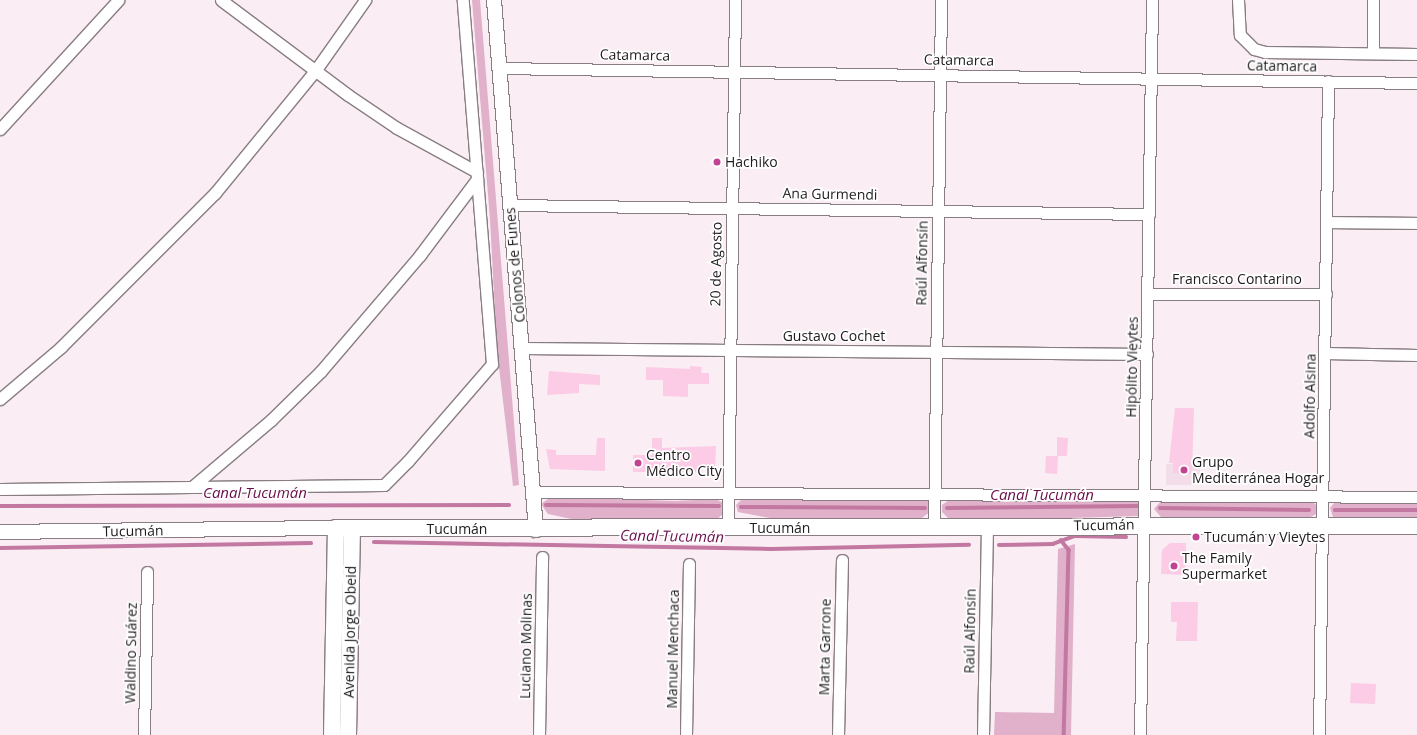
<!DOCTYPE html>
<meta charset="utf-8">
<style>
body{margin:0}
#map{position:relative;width:1417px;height:735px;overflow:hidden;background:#faedf4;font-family:"Open Sans",sans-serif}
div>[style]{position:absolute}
.built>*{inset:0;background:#f2dde8}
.green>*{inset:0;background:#e1b0ca}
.stream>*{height:3.5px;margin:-1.75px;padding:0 1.75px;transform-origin:1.75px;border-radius:1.75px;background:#c278a1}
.building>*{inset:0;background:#fccbe5}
.roads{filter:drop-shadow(1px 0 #887d82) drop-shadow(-1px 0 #887d82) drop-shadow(0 1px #887d82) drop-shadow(0 -1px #887d82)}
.minor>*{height:11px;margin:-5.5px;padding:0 5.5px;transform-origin:5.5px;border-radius:5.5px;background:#fff}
.tertiary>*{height:14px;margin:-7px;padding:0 7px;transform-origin:7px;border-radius:7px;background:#fff}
.secondary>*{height:16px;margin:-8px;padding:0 8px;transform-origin:8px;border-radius:8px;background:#fff}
.dots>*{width:11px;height:11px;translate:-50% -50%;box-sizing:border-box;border:2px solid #fff;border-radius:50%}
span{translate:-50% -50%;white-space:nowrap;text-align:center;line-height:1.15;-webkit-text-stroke:3.5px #fff;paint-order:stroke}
.street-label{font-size:14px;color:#1f1b1d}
.poi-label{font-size:14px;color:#1f1b1d}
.left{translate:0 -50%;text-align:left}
.water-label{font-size:15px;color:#6a0f4b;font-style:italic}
</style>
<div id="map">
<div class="built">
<div style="clip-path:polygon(1166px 464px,1200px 465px,1200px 485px,1166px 485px)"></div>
</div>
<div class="green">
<div style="clip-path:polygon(472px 0,480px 0,519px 485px,513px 486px,497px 350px,490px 219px)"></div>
<div style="clip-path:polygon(551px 497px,675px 501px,715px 499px,722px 502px,724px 513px,714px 522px,581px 521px,548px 514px,541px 504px)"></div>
<div style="clip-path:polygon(742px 499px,921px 499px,929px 500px,931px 511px,918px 521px,775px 519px,738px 512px,736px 505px)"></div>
<div style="clip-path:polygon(949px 500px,1133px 500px,1139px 502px,1139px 516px,959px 521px,948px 518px,942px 512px,942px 505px)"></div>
<div style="clip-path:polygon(1161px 501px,1312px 501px,1318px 507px,1318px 513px,1309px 518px,1161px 517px,1154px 509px)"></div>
<div style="clip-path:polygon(1335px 502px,1417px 503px,1417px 520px,1333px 517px,1330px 508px)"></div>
<div style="clip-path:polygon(1075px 544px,1071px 735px,994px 735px,995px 712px,1054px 713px,1058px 549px)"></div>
</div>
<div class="stream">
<div style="left:546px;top:505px;width:173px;rotate:0.3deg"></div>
<div style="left:0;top:506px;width:509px;rotate:-0.11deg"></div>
<div style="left:741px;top:507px;width:184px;rotate:0.3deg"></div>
<div style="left:947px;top:508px;width:190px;rotate:-0.6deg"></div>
<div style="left:1160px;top:508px;width:149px;rotate:0.8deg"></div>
<div style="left:1335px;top:510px;width:82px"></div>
<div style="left:1061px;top:540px;width:13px;rotate:51deg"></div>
<div style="left:1069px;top:550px;width:185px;rotate:91.5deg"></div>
<div style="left:374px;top:542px;width:397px;rotate:1deg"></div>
<div style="left:771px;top:549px;width:198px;rotate:-1.2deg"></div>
<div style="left:999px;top:545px;width:54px;rotate:-1.1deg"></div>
<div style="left:1053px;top:544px;width:23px;rotate:-20deg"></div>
<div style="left:1075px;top:536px;width:51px;rotate:1.1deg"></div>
<div style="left:0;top:548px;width:311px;rotate:-0.9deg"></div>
</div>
<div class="building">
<div style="clip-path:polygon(690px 366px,702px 367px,701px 373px,709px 373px,709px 384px,688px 384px,688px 397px,663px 396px,663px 380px,646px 380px,646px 367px,690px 369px)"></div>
<div style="clip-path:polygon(549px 371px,600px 375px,600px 385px,579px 384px,579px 393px,547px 395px)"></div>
<div style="clip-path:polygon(1175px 408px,1194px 408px,1192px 474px,1173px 473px,1173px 463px,1169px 463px)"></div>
<div style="clip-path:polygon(1057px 437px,1068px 438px,1067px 456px,1057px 456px)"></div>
<div style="clip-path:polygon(597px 438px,605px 438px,605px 471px,550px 469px,546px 449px,556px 450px,556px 455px,596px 455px)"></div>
<div style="clip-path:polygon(652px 438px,662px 438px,662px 448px,716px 446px,715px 469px,700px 468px,700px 472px,689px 472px,661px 470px,661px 478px,651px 478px,651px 472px,633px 472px,633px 455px,652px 455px)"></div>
<div style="clip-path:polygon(1046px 456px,1058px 456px,1057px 474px,1045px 473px)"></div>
<div style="clip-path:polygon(1170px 543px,1186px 543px,1185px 575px,1161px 574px,1162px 550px)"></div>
<div style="clip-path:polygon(1171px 602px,1198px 602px,1197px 641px,1176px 641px,1177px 622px,1171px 622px)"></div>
<div style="clip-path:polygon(1351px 683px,1376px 684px,1375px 704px,1350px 703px)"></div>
</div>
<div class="roads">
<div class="minor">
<div style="left:221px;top:0;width:159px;rotate:36.8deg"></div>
<div style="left:348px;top:95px;width:59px;rotate:34deg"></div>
<div style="left:397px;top:128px;width:91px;rotate:28.8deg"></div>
<div style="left:1238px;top:0;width:35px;rotate:87deg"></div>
<div style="left:1240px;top:35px;width:20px;rotate:45deg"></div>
<div style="left:1254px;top:49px;width:11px;rotate:15deg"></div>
<div style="left:1265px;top:52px;width:152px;rotate:0.8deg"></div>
<div style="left:1373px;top:53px;width:53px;rotate:-90deg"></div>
<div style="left:500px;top:68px;width:917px;rotate:0.94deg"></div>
<div style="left:0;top:129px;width:175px;rotate:-47.5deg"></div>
<div style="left:511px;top:205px;width:638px;rotate:0.81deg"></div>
<div style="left:1327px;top:222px;width:90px;rotate:0.6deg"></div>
<div style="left:1148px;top:294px;width:178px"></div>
<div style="left:522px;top:348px;width:625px;rotate:0.55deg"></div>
<div style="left:1325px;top:353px;width:92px;rotate:1.2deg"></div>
<div style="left:0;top:399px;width:80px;rotate:-40.4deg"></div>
<div style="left:61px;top:347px;width:218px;rotate:-45deg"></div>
<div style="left:215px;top:193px;width:158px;rotate:-50.7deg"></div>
<div style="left:315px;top:71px;width:87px;rotate:-54.8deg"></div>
<div style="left:192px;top:487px;width:104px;rotate:-40.3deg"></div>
<div style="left:271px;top:420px;width:70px;rotate:-44.4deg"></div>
<div style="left:321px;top:371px;width:153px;rotate:-49.5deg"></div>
<div style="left:420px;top:255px;width:95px;rotate:-53.1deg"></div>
<div style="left:0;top:489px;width:384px;rotate:-0.6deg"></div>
<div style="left:384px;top:485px;width:34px;rotate:-45deg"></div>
<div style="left:408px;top:461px;width:128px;rotate:-49.1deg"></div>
<div style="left:492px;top:364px;width:365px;rotate:-94.6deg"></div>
<div style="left:533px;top:492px;width:884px;rotate:0.32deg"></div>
<div style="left:934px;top:527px;width:527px;rotate:-89.24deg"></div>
<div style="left:728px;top:528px;width:528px;rotate:-89.24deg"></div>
<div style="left:144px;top:735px;width:163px;rotate:-88.9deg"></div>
<div style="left:539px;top:735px;width:178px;rotate:-89deg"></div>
<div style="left:686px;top:735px;width:171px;rotate:-89deg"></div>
<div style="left:838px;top:735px;width:175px;rotate:-88.7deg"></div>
<div style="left:983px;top:735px;width:208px;rotate:-88.9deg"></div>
<div style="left:1140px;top:735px;width:735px;rotate:-89.06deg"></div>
<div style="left:1319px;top:735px;width:654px;rotate:-89.21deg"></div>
</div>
<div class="tertiary">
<div style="left:494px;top:0;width:532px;rotate:85.47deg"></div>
<div style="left:0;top:532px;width:336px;rotate:-0.7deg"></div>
</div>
<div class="secondary">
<div style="left:332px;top:735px;width:207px;rotate:-88.9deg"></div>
<div style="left:336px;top:528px;width:1081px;rotate:-0.11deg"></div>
<div style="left:348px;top:735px;width:207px;rotate:-88.9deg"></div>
</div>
</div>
<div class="dots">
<div style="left:717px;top:162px;background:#c14391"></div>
<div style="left:638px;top:463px;background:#c14391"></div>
<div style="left:1184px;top:470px;background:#c14391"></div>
<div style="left:1196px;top:537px;background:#c14391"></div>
<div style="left:1174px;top:566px;background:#c14391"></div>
</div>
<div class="street-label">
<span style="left:635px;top:55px;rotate:1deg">Catamarca</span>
<span style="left:959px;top:60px;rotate:1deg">Catamarca</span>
<span style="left:1282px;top:66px;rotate:1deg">Catamarca</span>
<span style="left:830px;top:194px;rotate:1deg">Ana Gurmendi</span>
<span style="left:922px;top:263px;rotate:-89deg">Raúl Alfonsín</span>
<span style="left:716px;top:264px;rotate:-89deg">20 de Agosto</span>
<span style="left:515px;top:265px;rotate:-95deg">Colonos de Funes</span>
<span style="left:1237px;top:279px">Francisco Contarino</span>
<span style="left:834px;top:336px">Gustavo Cochet</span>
<span style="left:1132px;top:367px;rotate:-89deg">Hipólito Vieytes</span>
<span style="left:1310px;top:396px;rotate:-89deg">Adolfo Alsina</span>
<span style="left:1104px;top:525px;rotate:-1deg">Tucumán</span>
<span style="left:780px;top:528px">Tucumán</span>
<span style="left:457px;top:529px">Tucumán</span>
<span style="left:133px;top:531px;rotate:-1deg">Tucumán</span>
<span style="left:970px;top:631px;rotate:-89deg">Raúl Alfonsín</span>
<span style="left:350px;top:632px;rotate:-89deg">Avenida Jorge Obeid</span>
<span style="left:526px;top:646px;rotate:-89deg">Luciano Molinas</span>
<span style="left:825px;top:647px;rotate:-89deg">Marta Garrone</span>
<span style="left:673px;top:649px;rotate:-89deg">Manuel Menchaca</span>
<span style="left:131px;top:653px;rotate:-89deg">Waldino Suárez</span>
</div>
<div class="poi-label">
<span class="left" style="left:725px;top:162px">Hachiko</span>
<span class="left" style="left:646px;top:463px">Centro<br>Médico City</span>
<span class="left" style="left:1192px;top:470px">Grupo<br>Mediterránea Hogar</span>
<span class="left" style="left:1204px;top:537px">Tucumán y Vieytes</span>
<span class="left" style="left:1182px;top:566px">The Family<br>Supermarket</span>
</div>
<div class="water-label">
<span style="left:255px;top:493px">Canal Tucumán</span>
<span style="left:1042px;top:495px">Canal Tucumán</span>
<span style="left:672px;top:536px;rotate:1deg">Canal Tucumán</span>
</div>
</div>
